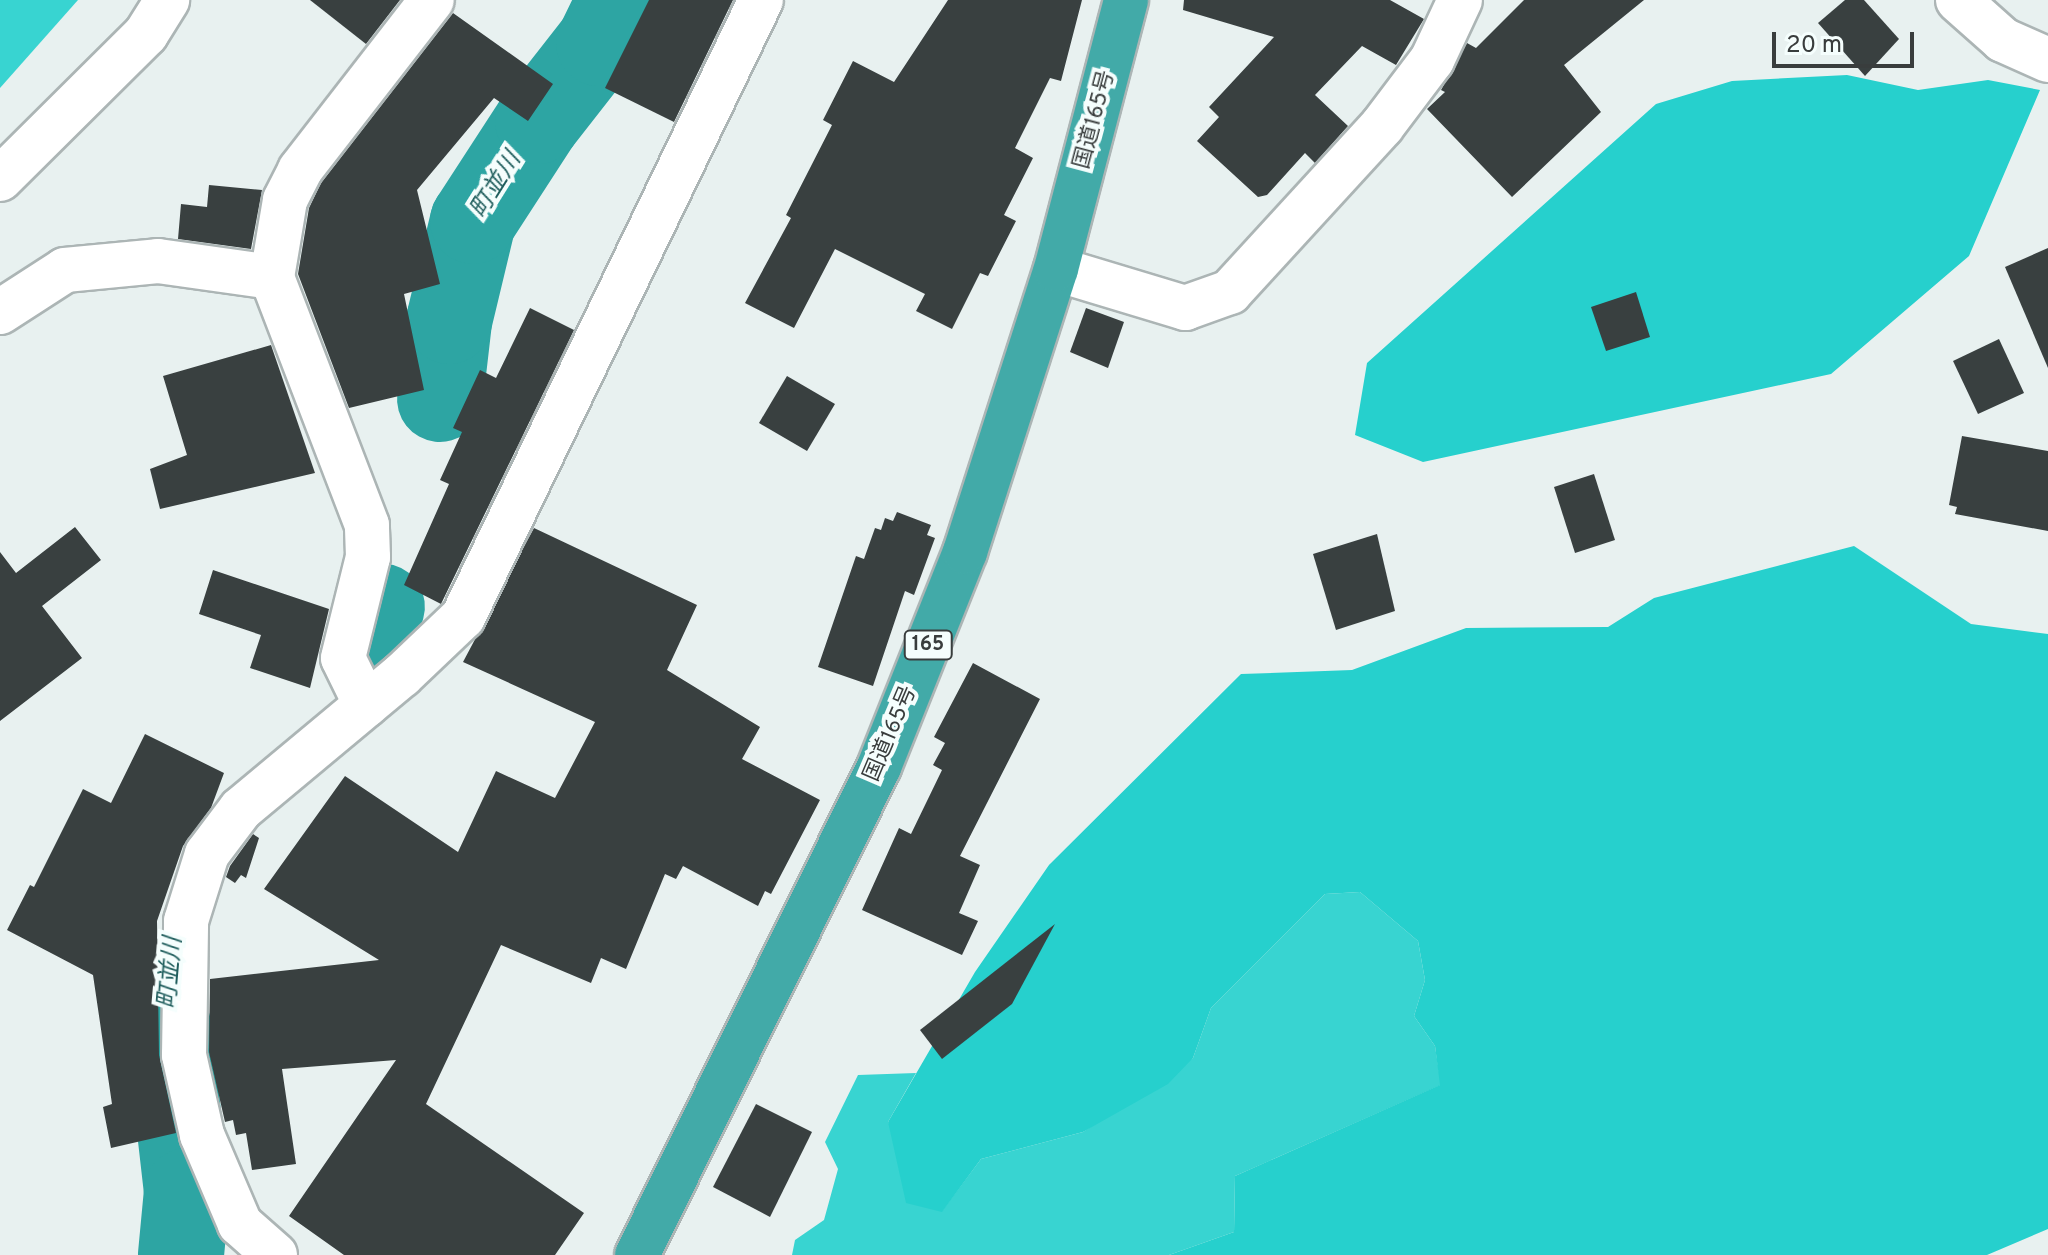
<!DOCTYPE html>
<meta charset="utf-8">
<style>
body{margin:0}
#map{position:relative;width:2048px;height:1255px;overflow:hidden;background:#e8f1f0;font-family:Overpass,"Noto Sans JP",sans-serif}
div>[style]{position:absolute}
.green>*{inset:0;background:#38d4d1}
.forest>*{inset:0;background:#26d0cd}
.river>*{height:86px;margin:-43px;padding:0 43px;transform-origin:43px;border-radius:43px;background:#2da5a3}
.building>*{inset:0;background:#394040}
.roads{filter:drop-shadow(2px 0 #acb5b5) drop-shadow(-2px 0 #acb5b5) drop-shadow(0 2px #acb5b5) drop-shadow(0 -2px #acb5b5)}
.minor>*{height:44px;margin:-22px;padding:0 22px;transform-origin:22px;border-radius:22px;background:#fff}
.highway>*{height:44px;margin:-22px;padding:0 22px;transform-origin:22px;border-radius:22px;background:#42aaa8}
span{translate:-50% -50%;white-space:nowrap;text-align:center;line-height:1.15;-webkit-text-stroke:8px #f5fefd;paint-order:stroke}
.shield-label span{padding:2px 6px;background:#f5fefd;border:2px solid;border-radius:6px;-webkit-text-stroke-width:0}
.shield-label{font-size:20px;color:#393d3d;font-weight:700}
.street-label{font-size:22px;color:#393d3d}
.water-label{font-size:24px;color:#205e5d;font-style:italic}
.scale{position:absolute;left:1772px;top:32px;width:142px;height:36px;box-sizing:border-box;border:4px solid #393d3d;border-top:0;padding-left:10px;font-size:24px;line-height:28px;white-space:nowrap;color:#393d3d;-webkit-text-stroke:6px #f5fefd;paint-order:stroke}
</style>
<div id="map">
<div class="green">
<div style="clip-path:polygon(0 0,78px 0,0 88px)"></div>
<div style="clip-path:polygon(1360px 892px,1418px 941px,1425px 980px,1414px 1016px,1435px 1046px,1441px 1085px,1235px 1176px,1234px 1232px,1169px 1255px,792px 1255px,795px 1240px,824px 1220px,838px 1169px,825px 1142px,858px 1075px,916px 1073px,888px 1122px,942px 1211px,981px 1159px,1083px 1132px,1193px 1058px,1211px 1008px,1325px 894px)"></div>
</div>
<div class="forest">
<div style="clip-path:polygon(1847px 75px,1918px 90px,1988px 80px,2040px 90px,1969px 256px,1831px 374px,1423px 462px,1355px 435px,1367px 363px,1656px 104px,1732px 81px)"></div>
<div style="clip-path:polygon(1854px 546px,1971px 624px,2048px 634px,2048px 1229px,1987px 1255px,1169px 1255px,1234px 1232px,1235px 1176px,1440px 1085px,1435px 1046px,1414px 1016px,1425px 980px,1418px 941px,1360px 892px,1325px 894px,1211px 1008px,1193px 1058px,1168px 1084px,1083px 1132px,981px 1159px,942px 1212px,906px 1203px,888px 1122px,975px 972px,1049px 865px,1241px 674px,1352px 670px,1466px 628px,1608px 627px,1654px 598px)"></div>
</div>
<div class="river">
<div style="left:440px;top:399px;width:79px;rotate:-83.4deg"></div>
<div style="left:449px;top:321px;width:103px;rotate:-76.5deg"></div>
<div style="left:473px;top:221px;width:119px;rotate:-57deg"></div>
<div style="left:538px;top:121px;width:99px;rotate:-52deg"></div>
<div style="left:599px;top:43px;width:48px;rotate:-64deg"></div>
<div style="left:371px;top:646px;width:41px;rotate:-74.6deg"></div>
<div style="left:168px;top:1025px;width:167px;rotate:83.5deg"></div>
<div style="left:187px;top:1191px;width:64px;rotate:95.4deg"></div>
</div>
<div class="building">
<div style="clip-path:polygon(310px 0,400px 0,366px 44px)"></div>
<div style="clip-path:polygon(649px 0,733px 0,674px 122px,605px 88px)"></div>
<div style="clip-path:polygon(948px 0,1082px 0,1061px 81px,1050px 78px,1015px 148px,1033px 158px,1004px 215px,1016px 221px,988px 276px,980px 273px,952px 329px,916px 311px,925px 294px,835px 249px,794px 328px,745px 303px,791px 218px,786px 215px,832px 125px,823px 120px,853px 61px,894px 82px)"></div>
<div style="clip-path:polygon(1184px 0,1390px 0,1424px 19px,1396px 65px,1362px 46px,1315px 95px,1348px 126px,1315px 163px,1305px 153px,1267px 195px,1258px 197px,1197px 141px,1219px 117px,1209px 107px,1274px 37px,1183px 10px)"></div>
<div style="clip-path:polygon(1524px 0,1644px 0,1564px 65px,1601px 112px,1512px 197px,1427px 109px,1445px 92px,1441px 90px,1467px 43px,1476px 48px)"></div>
<div style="clip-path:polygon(1845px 0,1864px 0,1899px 39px,1865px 76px,1818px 23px)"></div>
<div style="clip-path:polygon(453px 13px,553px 84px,528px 121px,494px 98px,417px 190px,440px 284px,404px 294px,424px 390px,349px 408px,298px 274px,309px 208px,321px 183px)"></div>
<div style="clip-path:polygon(209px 185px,262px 190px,251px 249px,178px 239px,181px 204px,207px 207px)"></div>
<div style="clip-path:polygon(2048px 248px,2048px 368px,2005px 267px)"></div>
<div style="clip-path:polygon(1636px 292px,1650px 337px,1606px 351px,1591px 307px)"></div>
<div style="clip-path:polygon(530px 308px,574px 330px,441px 604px,404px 585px,449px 484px,440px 480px,462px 432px,453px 428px,480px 370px,496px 378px)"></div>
<div style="clip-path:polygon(1086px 308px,1124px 322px,1108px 368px,1070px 352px)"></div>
<div style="clip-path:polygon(1999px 339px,2024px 393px,1978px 414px,1953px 361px)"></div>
<div style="clip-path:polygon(271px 345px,315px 473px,160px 509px,150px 469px,187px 455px,163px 376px)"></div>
<div style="clip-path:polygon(787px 376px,835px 404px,807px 451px,759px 423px)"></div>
<div style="clip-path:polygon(1962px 436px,2048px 451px,2048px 531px,1955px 514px,1957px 507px,1949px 505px)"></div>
<div style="clip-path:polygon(1594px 474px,1615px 540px,1575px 553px,1554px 487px)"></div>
<div style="clip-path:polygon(897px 512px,931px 525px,927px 535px,935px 538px,914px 595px,905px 591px,873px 686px,818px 667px,856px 556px,864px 559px,875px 528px,881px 530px,885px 518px,893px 521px)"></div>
<div style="clip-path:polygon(75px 527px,101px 560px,42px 606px,82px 658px,0 721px,0 552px,16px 573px)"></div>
<div style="clip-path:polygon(534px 528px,697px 605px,667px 670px,760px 727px,742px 759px,820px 800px,771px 894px,765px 891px,758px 906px,683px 866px,676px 879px,665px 874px,626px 969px,601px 958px,591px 983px,501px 945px,426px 1104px,584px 1213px,555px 1255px,344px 1255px,289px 1216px,396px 1060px,282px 1069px,296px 1164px,252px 1170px,246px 1133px,236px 1135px,233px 1120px,225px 1122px,209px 1052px,210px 979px,379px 960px,264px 889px,345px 776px,458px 852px,496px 771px,555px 798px,595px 722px,463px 662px)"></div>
<div style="clip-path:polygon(1377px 534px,1395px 611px,1336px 630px,1313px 554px)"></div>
<div style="clip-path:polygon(213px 570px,329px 609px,310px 688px,250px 668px,261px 635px,199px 614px)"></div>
<div style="clip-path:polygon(973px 663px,1040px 699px,960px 856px,980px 865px,959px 913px,978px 921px,962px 955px,862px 910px,899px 828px,911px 834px,942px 770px,933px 765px,945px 743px,934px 737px)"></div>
<div style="clip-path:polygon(145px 734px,224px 773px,211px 808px,183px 846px,157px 921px,159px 1055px,176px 1133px,111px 1148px,103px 1107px,112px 1104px,93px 975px,7px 930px,30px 885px,34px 887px,83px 789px,111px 803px)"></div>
<div style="clip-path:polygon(253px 834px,259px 838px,246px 878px,241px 875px,235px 883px,226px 877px,230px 866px)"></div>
<div style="clip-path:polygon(1055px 924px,1012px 1004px,942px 1059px,920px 1030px)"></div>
<div style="clip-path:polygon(756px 1104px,812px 1132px,770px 1217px,713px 1187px)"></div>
</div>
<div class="roads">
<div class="minor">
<div style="left:1958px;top:0;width:60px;rotate:41.6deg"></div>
<div style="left:2003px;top:40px;width:49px;rotate:24deg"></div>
<div style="left:0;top:179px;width:206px;rotate:-44.8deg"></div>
<div style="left:146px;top:34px;width:40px;rotate:-58deg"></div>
<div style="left:1056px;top:269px;width:135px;rotate:16.8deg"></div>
<div style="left:1185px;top:308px;width:48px;rotate:-19.6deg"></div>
<div style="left:1230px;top:292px;width:225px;rotate:-47.5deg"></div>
<div style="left:1382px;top:126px;width:83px;rotate:-52.9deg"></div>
<div style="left:1432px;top:60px;width:66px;rotate:-65deg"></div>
<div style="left:0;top:312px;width:77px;rotate:-32.9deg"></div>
<div style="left:65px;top:270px;width:93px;rotate:-5.5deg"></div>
<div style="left:158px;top:261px;width:115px;rotate:8deg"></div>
<div style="left:366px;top:705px;width:52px;rotate:-116.1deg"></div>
<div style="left:343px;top:658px;width:104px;rotate:-76.1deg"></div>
<div style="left:368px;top:557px;width:32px;rotate:-92deg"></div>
<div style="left:367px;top:525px;width:266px;rotate:-111deg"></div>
<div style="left:272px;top:277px;width:78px;rotate:-80.4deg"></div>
<div style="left:285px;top:200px;width:34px;rotate:-63deg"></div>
<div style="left:300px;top:170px;width:215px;rotate:-52.2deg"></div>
<div style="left:275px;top:1255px;width:47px;rotate:-138.5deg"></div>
<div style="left:240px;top:1224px;width:97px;rotate:-113.1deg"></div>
<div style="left:202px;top:1135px;width:82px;rotate:-102.7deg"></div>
<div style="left:184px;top:1055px;width:134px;rotate:-89.1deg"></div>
<div style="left:186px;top:921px;width:70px;rotate:-72.6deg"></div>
<div style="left:207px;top:854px;width:56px;rotate:-52.9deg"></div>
<div style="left:241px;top:809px;width:209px;rotate:-39.8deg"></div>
<div style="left:402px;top:675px;width:84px;rotate:-43.6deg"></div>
<div style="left:463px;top:617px;width:685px;rotate:-64.22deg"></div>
</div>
<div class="highway">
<div style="left:637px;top:1255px;width:545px;rotate:-63.62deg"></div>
<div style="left:879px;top:767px;width:232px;rotate:-68.2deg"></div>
<div style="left:965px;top:552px;width:297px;rotate:-72.2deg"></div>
<div style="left:1056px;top:269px;width:278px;rotate:-75.4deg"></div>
</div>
</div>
<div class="shield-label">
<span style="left:928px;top:645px">165</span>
</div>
<div class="street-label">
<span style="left:1095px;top:120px;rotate:-75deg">国道165号</span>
<span style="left:891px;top:734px;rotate:-67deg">国道165号</span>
</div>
<div class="water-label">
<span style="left:497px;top:186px;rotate:-58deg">町並川</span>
<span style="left:172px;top:973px;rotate:-85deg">町並川</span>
</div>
<div class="scale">20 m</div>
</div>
